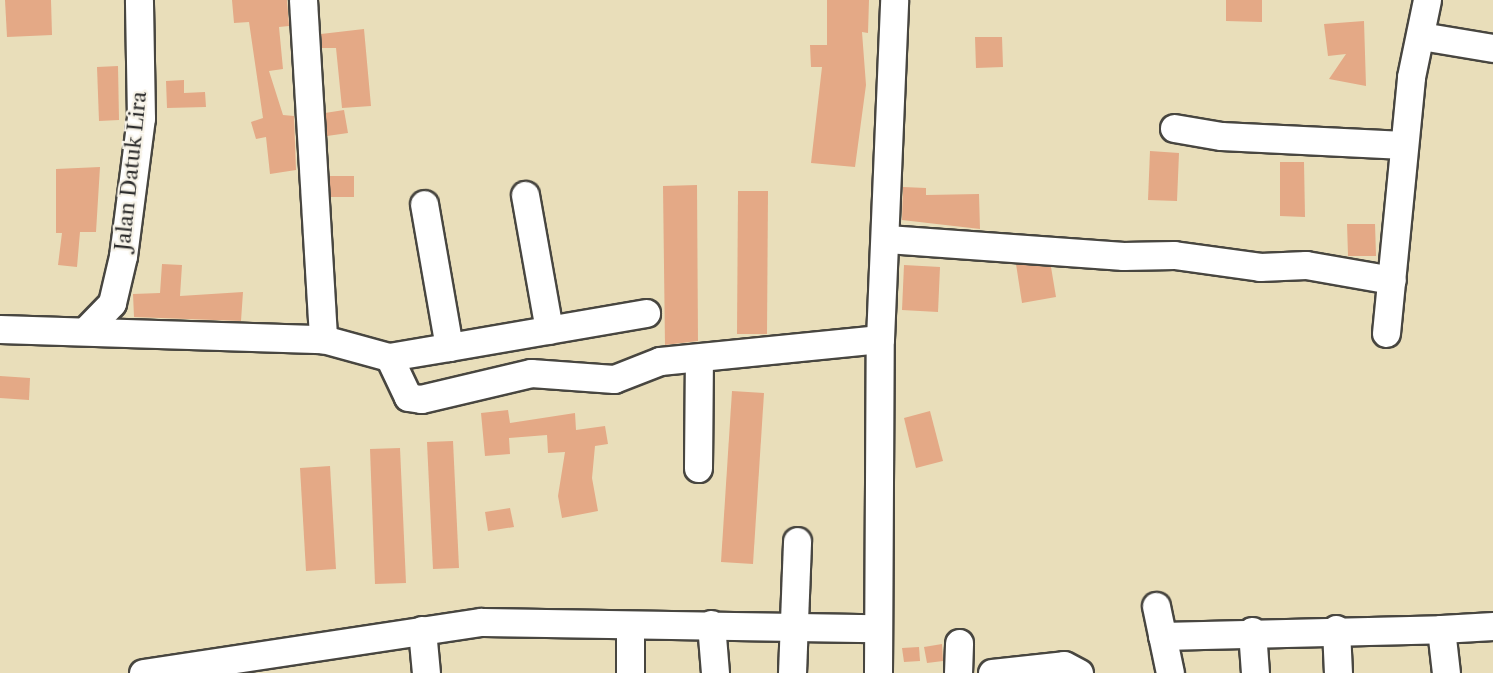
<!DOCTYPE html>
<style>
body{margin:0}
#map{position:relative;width:1493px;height:673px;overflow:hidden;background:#e9deba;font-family:"Libre Caslon Text",serif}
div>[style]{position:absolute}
.building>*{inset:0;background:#e4a986}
.roads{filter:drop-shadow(2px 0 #484640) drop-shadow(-2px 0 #484640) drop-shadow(0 2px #484640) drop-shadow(0 -2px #484640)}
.minor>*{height:27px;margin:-13.5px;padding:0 13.5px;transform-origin:13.5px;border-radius:13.5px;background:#fff}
span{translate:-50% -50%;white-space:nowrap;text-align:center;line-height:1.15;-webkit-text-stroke:4.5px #f7f3e8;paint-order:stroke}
.street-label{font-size:21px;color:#2b2b2b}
</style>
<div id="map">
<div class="building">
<div style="clip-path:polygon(5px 0,51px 0,52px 35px,7px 37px)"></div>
<div style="clip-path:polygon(232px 0,287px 0,289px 26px,279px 27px,283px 69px,269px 71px,283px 115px,294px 116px,296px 170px,270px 174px,266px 137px,256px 139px,251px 122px,263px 118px,249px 22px,234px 23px)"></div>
<div style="clip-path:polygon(827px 0,869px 0,868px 33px,862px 32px,866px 85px,855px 167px,811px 163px,822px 67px,811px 67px,810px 45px,827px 45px)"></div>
<div style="clip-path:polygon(1226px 0,1262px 0,1262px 22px,1226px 21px)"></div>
<div style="clip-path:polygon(1364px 21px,1366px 86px,1329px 79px,1346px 54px,1328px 56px,1324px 24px)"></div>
<div style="clip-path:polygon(364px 29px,371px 106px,342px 108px,336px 48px,322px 48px,321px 34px)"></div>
<div style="clip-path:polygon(975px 37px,1002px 37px,1003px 67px,976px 68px)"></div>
<div style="clip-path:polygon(118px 66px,119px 120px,99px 121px,97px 67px)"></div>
<div style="clip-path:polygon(184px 80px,184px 93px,205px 92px,206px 107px,167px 108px,166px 81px)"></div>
<div style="clip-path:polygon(344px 110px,348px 133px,327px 136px,325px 113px)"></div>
<div style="clip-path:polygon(1150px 151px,1179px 153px,1177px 201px,1148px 200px)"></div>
<div style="clip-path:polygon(1280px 162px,1304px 162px,1305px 217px,1280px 216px)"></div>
<div style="clip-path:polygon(100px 167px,96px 232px,80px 232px,77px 267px,58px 265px,62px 233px,56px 233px,56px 169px)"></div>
<div style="clip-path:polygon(329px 176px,354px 176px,354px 197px,330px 197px)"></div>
<div style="clip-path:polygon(697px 185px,698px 341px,665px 345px,663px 186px)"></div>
<div style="clip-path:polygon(903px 187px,926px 188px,926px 195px,979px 194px,980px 229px,902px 220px)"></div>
<div style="clip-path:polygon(738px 191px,768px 191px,767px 334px,737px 334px)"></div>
<div style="clip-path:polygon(1347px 224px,1375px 224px,1376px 256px,1348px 256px)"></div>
<div style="clip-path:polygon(162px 264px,182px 265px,180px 296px,243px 292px,241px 321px,134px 317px,133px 294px,160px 293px)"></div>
<div style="clip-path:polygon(1016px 264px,1051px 267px,1056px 297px,1022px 303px)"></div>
<div style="clip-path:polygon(904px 265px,940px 267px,938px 312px,902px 310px)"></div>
<div style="clip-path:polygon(0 376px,30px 378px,29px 400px,0 398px)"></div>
<div style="clip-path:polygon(732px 391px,764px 393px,753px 564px,721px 562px)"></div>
<div style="clip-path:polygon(508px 410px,510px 423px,575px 413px,576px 430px,605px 426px,608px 444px,595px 446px,592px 478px,598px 511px,562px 518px,558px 496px,565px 452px,548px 453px,547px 435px,509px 438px,510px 454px,485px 456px,481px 413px)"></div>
<div style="clip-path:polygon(930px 411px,943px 461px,916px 468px,904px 418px)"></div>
<div style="clip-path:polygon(453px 441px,459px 568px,433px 569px,427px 442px)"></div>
<div style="clip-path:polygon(400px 448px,406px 583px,375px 584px,370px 449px)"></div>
<div style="clip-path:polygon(330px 466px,336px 569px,306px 571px,300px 468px)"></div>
<div style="clip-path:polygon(510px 508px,514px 527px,488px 531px,485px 512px)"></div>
<div style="clip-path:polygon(942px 644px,943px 661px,927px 663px,924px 647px)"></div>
<div style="clip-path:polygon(919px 647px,920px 661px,904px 662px,902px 648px)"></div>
</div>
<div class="roads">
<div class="minor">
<div style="left:303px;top:0;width:340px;rotate:86.6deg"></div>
<div style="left:1421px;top:36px;width:73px;rotate:9.5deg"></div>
<div style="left:1174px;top:128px;width:48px;rotate:9.7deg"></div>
<div style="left:1221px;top:136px;width:183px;rotate:2.8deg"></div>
<div style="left:525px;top:195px;width:137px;rotate:79.9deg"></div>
<div style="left:887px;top:239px;width:237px;rotate:4.1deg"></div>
<div style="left:1123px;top:256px;width:51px;rotate:-1.1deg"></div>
<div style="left:1174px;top:255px;width:87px;rotate:7.9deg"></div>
<div style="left:1260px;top:267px;width:46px;rotate:-2.5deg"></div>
<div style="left:1306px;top:265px;width:87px;rotate:9.9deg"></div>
<div style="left:0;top:329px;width:323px;rotate:1.8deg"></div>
<div style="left:323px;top:339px;width:68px;rotate:15.3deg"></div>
<div style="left:389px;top:357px;width:44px;rotate:64.6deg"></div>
<div style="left:408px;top:397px;width:13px;rotate:9deg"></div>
<div style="left:421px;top:399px;width:113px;rotate:-13.3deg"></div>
<div style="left:531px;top:373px;width:83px;rotate:4.1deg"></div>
<div style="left:614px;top:379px;width:49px;rotate:-21.4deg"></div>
<div style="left:660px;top:361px;width:221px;rotate:-5.7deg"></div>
<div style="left:87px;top:329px;width:36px;rotate:-46deg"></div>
<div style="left:112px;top:303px;width:48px;rotate:-76.8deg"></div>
<div style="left:123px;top:256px;width:139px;rotate:-82.6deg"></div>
<div style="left:141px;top:118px;width:118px;rotate:-91deg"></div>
<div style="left:1386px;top:333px;width:257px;rotate:-84.4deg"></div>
<div style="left:1411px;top:77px;width:79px;rotate:-78.3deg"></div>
<div style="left:449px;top:347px;width:200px;rotate:-9.8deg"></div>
<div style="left:389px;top:357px;width:61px;rotate:-9.5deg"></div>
<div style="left:449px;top:347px;width:145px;rotate:-99.9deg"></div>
<div style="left:698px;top:468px;width:110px;rotate:-89.5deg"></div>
<div style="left:1156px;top:606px;width:68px;rotate:78.2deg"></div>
<div style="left:711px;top:624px;width:49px;rotate:85.3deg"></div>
<div style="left:1336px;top:629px;width:44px;rotate:87.4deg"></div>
<div style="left:1441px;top:629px;width:52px;rotate:-3.3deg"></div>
<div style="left:422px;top:630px;width:43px;rotate:84.7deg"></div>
<div style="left:1252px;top:631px;width:42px;rotate:85.9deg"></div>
<div style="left:1162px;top:636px;width:279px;rotate:-1.4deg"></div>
<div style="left:1441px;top:629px;width:44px;rotate:83.5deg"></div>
<div style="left:143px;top:673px;width:342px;rotate:-8.6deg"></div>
<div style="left:481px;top:622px;width:396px;rotate:0.9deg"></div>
<div style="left:630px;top:673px;width:48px;rotate:-90deg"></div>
<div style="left:792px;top:673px;width:132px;rotate:-87.8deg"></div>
<div style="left:878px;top:673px;width:334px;rotate:-89.7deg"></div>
<div style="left:880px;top:339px;width:339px;rotate:-87.6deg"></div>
<div style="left:958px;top:673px;width:30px;rotate:-88deg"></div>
<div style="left:992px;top:673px;width:72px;rotate:-6.3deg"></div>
<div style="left:1064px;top:665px;width:17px;rotate:28deg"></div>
</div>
</div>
<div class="street-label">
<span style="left:131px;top:171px;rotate:-84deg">Jalan Datuk Lira</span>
</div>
</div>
